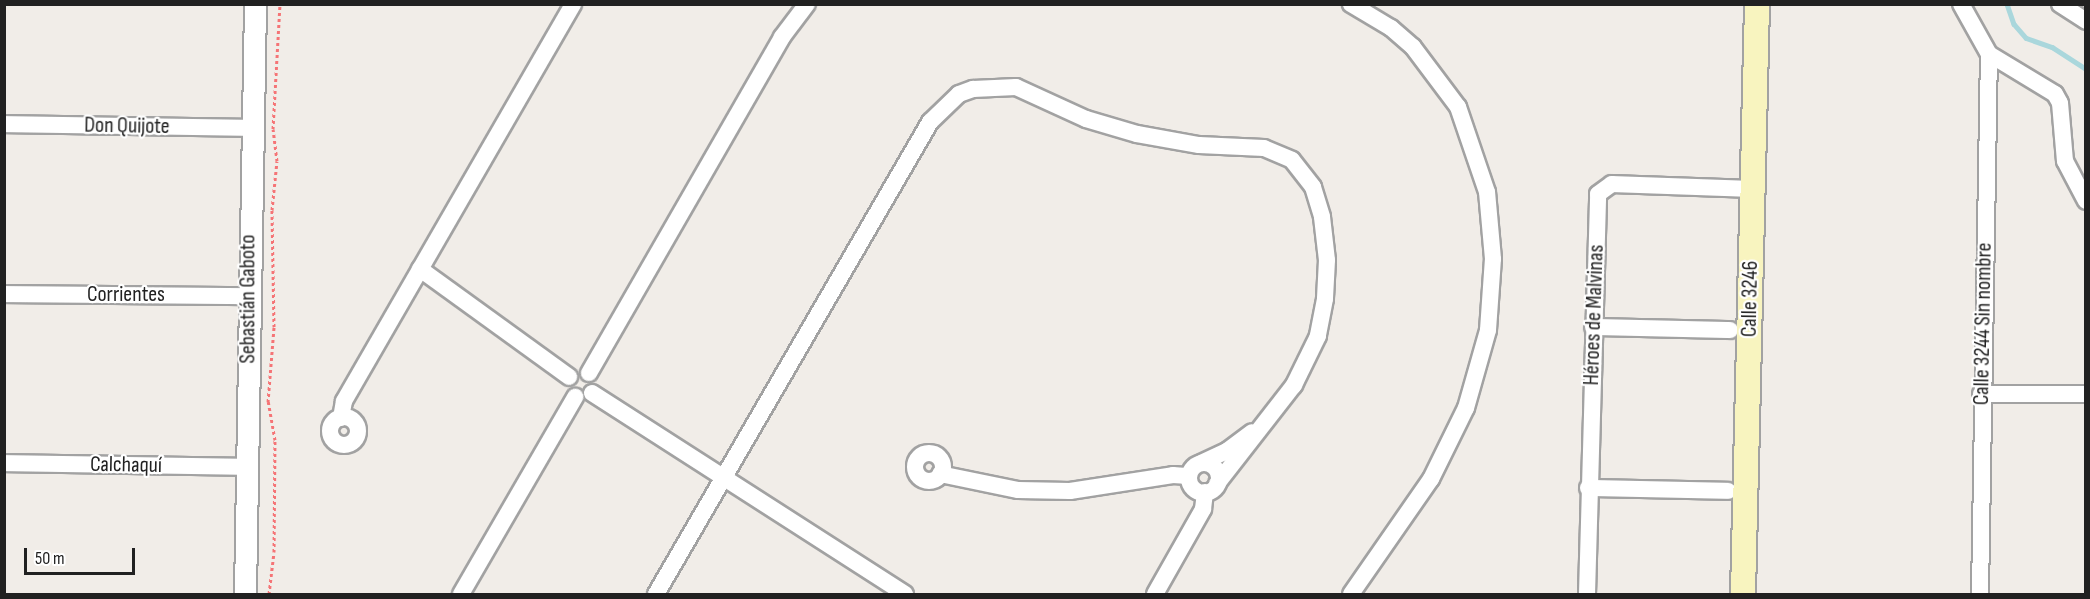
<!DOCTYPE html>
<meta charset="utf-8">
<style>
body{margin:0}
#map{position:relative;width:2090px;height:599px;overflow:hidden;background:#f1ede8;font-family:"Sofia Sans Condensed",sans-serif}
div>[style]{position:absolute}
.stream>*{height:4.5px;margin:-2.25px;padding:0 2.25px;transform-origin:2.25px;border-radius:2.25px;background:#aad7dc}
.path>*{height:3px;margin-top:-1.5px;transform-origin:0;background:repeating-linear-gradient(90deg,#f57476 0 3px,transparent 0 6px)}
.roads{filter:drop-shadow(2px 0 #a2a2a2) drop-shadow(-2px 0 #a2a2a2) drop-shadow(0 2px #a2a2a2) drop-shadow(0 -2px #a2a2a2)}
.minor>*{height:16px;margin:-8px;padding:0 8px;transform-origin:8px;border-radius:8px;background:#fff}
.minor>.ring{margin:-8px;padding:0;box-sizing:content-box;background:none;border:16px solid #fff;border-radius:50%}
.tertiary>*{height:21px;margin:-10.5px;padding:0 10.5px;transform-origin:10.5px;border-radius:10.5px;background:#fff}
.secondary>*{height:24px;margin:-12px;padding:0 12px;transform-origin:12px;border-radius:12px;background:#f8f4bf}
span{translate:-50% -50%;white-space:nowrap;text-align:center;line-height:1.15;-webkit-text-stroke:4.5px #fff;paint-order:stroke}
.street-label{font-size:22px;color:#212121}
.frame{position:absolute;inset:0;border:6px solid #212121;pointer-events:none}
.scale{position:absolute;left:24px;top:548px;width:111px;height:27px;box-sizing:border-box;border:3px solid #212121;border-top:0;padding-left:8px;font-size:18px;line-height:21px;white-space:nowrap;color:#212121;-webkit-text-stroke:4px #fff;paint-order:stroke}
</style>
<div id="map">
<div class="stream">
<div style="left:2007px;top:4px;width:21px;rotate:71deg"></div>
<div style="left:2014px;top:24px;width:18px;rotate:49deg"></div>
<div style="left:2026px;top:38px;width:28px;rotate:19deg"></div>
<div style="left:2052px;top:47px;width:40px;rotate:32.9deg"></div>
</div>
<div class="path">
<div style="left:269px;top:594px;width:42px;rotate:-83.2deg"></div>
<div style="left:274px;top:552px;width:112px;rotate:-89.5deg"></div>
<div style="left:275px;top:440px;width:39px;rotate:-100deg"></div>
<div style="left:268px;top:402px;width:75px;rotate:-85.4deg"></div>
<div style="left:274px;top:327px;width:117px;rotate:-91deg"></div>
<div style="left:272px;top:210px;width:49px;rotate:-84.2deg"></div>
<div style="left:277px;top:161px;width:32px;rotate:-97deg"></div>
<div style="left:273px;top:129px;width:125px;rotate:-86.8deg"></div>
</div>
<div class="roads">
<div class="minor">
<div style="left:1961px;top:4px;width:57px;rotate:60.8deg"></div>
<div style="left:1989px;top:54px;width:77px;rotate:31.2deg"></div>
<div style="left:2055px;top:94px;width:10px;rotate:61deg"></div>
<div style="left:2060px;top:103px;width:58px;rotate:85.1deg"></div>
<div style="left:2065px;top:161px;width:45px;rotate:62.3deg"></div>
<div style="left:2060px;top:4px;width:31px;rotate:33deg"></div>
<div style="left:4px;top:124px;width:246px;rotate:0.9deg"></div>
<div style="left:420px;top:269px;width:184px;rotate:35.9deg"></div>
<div style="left:4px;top:294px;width:244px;rotate:0.5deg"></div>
<div style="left:1593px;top:327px;width:137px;rotate:1.3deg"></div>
<div style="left:589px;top:373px;width:387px;rotate:-60.1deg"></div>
<div style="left:782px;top:37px;width:41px;rotate:-52.9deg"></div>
<div style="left:592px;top:393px;width:372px;rotate:32.7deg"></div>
<div style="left:1981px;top:394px;width:105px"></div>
<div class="ring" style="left:330px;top:417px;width:12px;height:12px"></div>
<div style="left:341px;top:418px;width:17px;rotate:-80deg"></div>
<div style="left:344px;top:401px;width:458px;rotate:-60deg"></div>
<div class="ring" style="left:915px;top:453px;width:12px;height:12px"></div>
<div style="left:4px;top:463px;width:244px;rotate:0.9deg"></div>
<div style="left:1201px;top:463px;width:29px;rotate:-25deg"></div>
<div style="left:1227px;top:451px;width:31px;rotate:-37deg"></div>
<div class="ring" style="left:1189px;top:463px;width:14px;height:14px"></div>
<div style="left:940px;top:474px;width:80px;rotate:11.6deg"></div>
<div style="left:1018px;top:490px;width:52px;rotate:1.1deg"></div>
<div style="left:1070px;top:491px;width:104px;rotate:-8.8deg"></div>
<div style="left:1173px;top:475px;width:16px;rotate:4deg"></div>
<div style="left:1588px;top:488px;width:140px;rotate:1.2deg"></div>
<div style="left:461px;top:594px;width:228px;rotate:-59.9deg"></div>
<div style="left:656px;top:594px;width:546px;rotate:-59.86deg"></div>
<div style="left:930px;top:122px;width:40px;rotate:-44deg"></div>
<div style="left:959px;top:94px;width:15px;rotate:-20deg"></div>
<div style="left:973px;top:89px;width:43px;rotate:-2.7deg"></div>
<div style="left:1016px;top:87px;width:77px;rotate:24.6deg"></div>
<div style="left:1086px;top:119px;width:53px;rotate:16.4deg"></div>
<div style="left:1137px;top:134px;width:63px;rotate:10.1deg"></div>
<div style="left:1199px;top:145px;width:65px;rotate:2.6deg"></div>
<div style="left:1264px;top:148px;width:30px;rotate:23deg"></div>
<div style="left:1292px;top:160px;width:34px;rotate:52deg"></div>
<div style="left:1313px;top:187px;width:31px;rotate:73deg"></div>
<div style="left:1322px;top:217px;width:43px;rotate:83.4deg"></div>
<div style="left:1327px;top:260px;width:39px;rotate:93deg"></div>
<div style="left:1325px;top:299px;width:38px;rotate:101deg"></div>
<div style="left:1318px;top:336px;width:55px;rotate:116.1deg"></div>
<div style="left:1294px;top:385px;width:125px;rotate:127.9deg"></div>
<div style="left:1155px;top:594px;width:98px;rotate:-60.5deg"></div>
<div style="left:1203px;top:509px;width:17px;rotate:-83deg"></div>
<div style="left:1351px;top:594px;width:140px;rotate:-55.2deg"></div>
<div style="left:1431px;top:479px;width:79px;rotate:-63.8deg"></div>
<div style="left:1466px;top:408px;width:81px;rotate:-74.2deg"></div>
<div style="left:1488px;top:330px;width:71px;rotate:-86deg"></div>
<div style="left:1493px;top:259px;width:67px;rotate:-95.1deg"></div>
<div style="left:1487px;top:192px;width:90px;rotate:-108.8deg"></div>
<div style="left:1458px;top:107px;width:75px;rotate:-126.9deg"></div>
<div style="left:1413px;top:47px;width:29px;rotate:-139deg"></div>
<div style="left:1391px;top:28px;width:47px;rotate:-149deg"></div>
<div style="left:1587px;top:594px;width:400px;rotate:-88.4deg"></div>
<div style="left:1598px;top:194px;width:17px;rotate:-36deg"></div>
<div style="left:1612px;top:184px;width:140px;rotate:2deg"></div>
<div style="left:1980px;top:594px;width:540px;rotate:-89.05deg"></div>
</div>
<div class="tertiary">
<div style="left:245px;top:594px;width:590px;rotate:-89.03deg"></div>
</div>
<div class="secondary">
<div style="left:1743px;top:594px;width:590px;rotate:-88.64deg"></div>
</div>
</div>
<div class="street-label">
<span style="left:127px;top:126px;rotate:1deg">Don Quijote</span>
<span style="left:126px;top:295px">Corrientes</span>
<span style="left:248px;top:299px;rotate:-90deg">Sebastián Gaboto</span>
<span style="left:1750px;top:299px;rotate:-89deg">Calle 3246</span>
<span style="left:1594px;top:315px;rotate:-88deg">Héroes de Malvinas</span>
<span style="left:1983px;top:324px;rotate:-89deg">Calle 3244 Sin nombre</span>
<span style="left:126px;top:465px;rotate:1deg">Calchaquí</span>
</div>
<div class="frame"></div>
<div class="scale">50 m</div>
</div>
